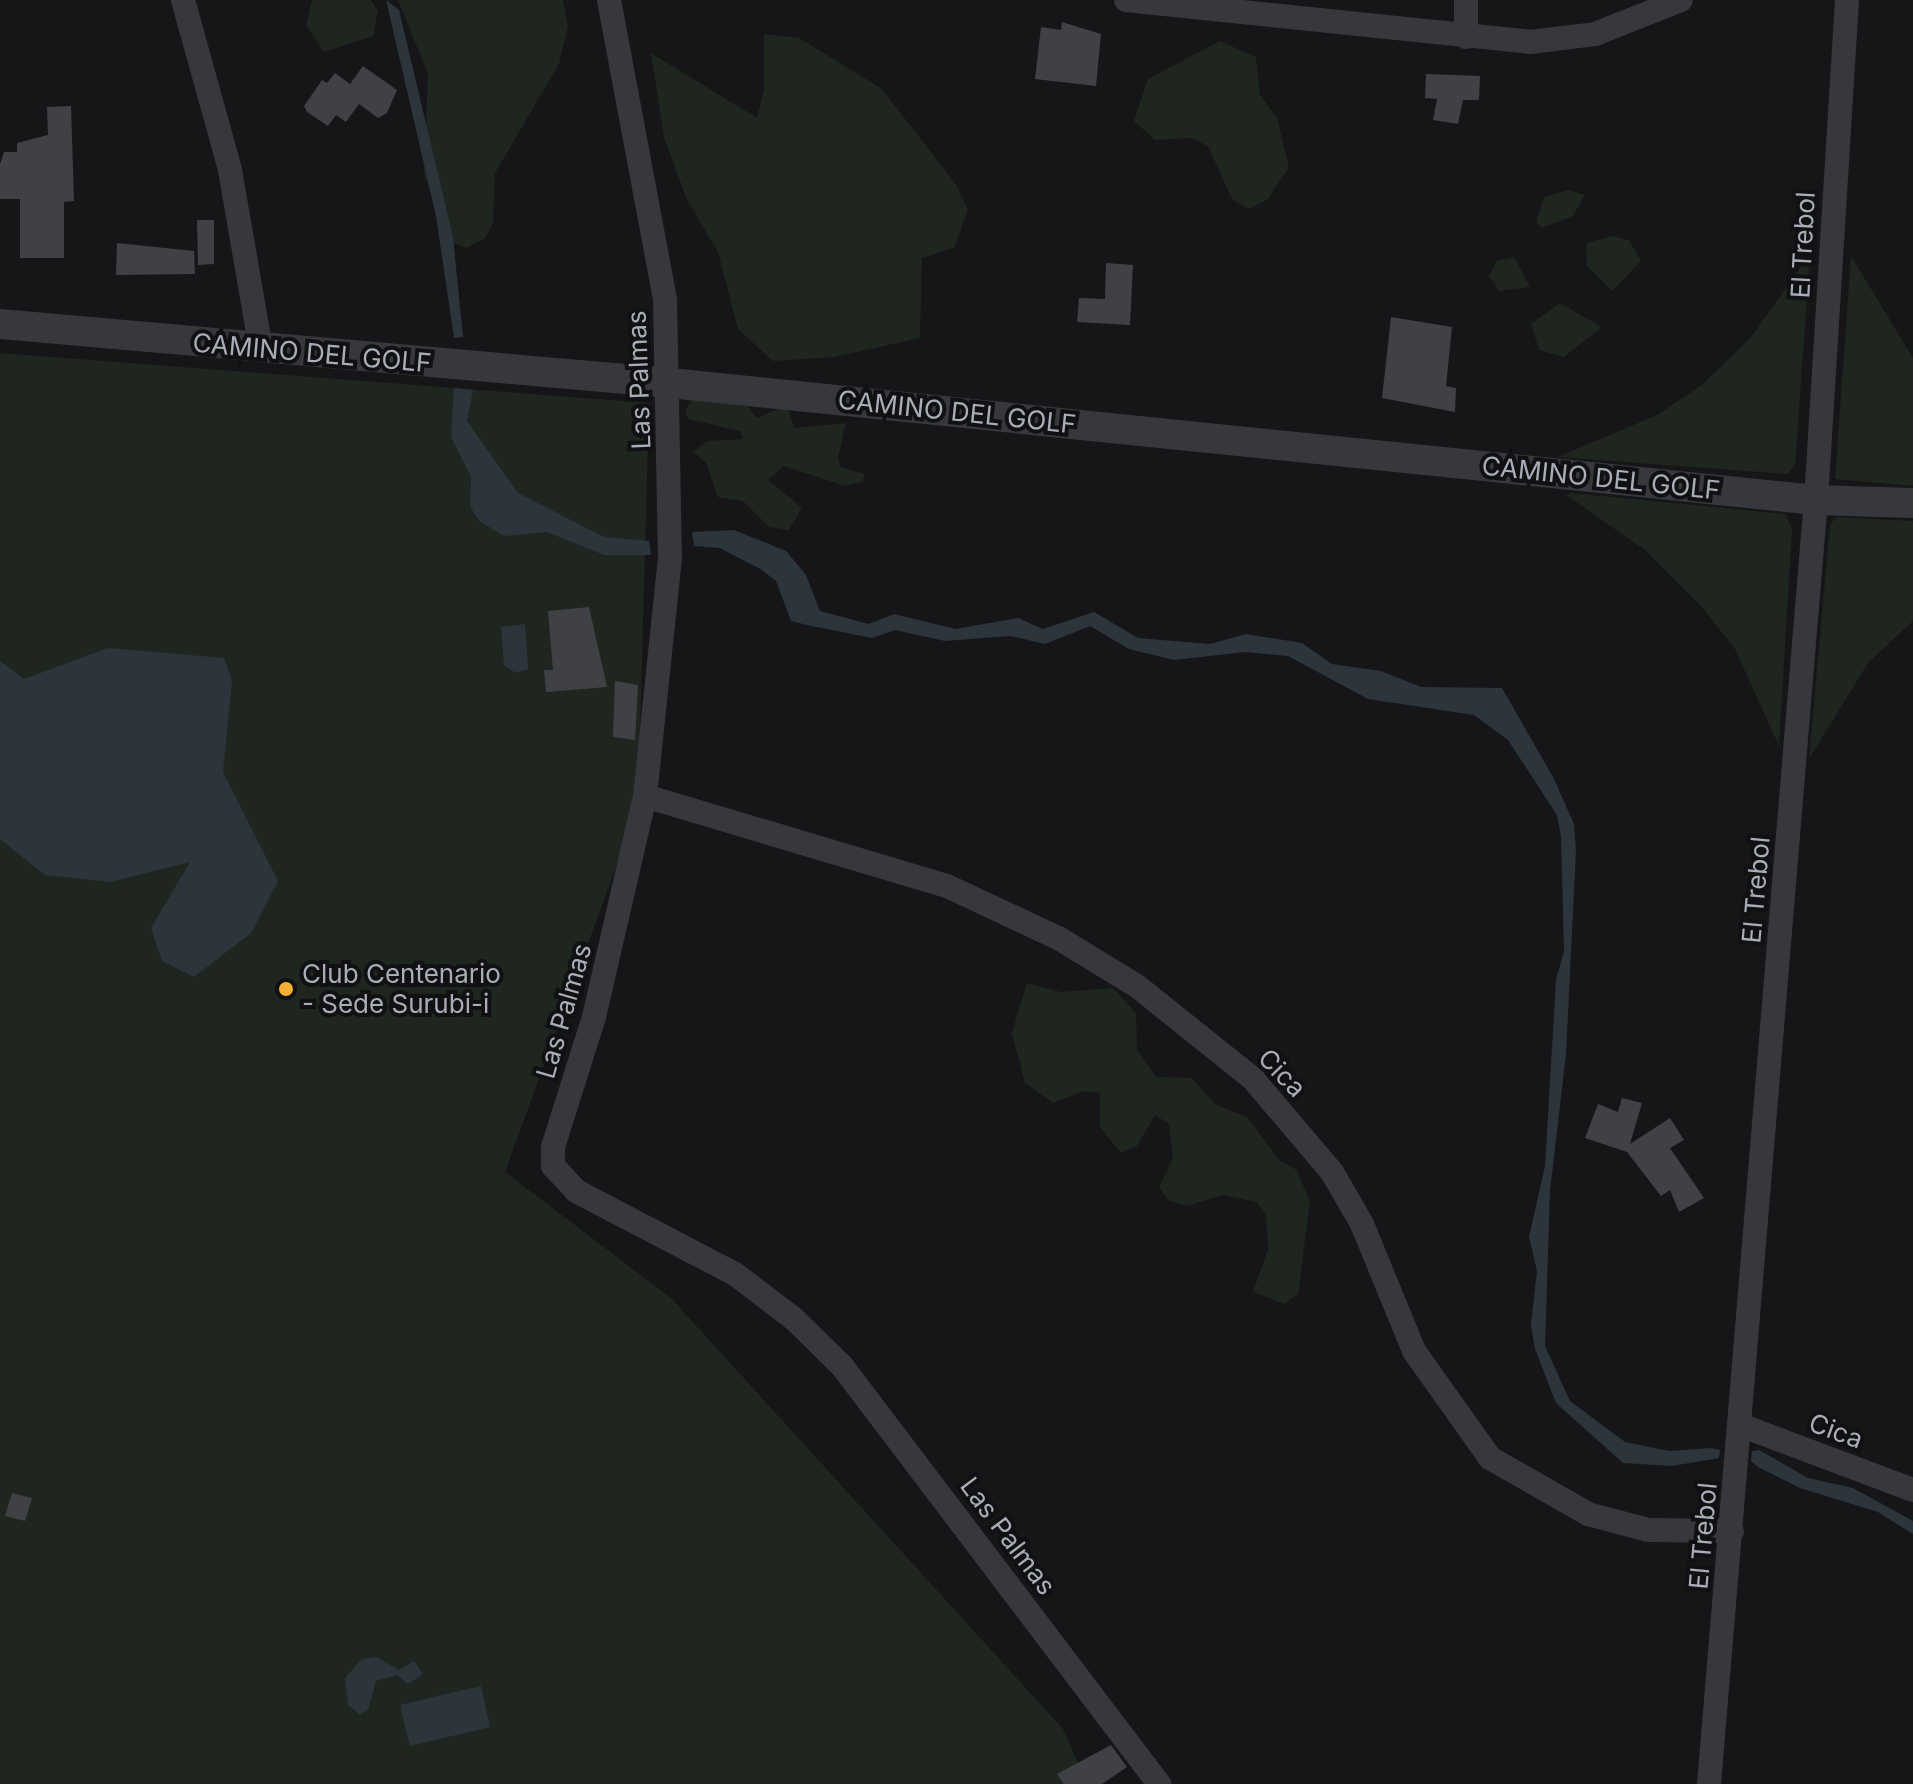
<!DOCTYPE html>
<style>
body{margin:0}
#map{position:relative;width:1913px;height:1784px;overflow:hidden;background:#161618;font-family:Inter,sans-serif}
div>[style]{position:absolute}
.green>*{inset:0;background:#1e261f}
.water>*{inset:0;background:#2c353c}
.building>*{inset:0;background:#404145}
.minor>*{height:24px;margin:-12px;padding:0 12px;transform-origin:12px;border-radius:12px;background:#37383d}
.tertiary>*{height:30px;margin:-15px;padding:0 15px;transform-origin:15px;border-radius:15px;background:#37383d}
.dots>*{width:22px;height:22px;translate:-50% -50%;box-sizing:border-box;border:4px solid #111113;border-radius:50%}
span{translate:-50% -50%;white-space:nowrap;text-align:center;line-height:1.15;-webkit-text-stroke:8px #111113;paint-order:stroke}
.street-label{font-size:26px;color:#a8adb8}
.poi-label{font-size:26px;color:#a8adb8}
.left{translate:0 -50%;text-align:left}
</style>
<div id="map">
<div class="green">
<div style="clip-path:polygon(312px 0,371px 0,378px 11px,373px 36px,324px 52px,306px 25px)"></div>
<div style="clip-path:polygon(398px 0,563px 0,568px 26px,559px 64px,495px 173px,493px 223px,485px 238px,467px 248px,450px 242px,424px 174px,428px 74px)"></div>
<div style="clip-path:polygon(764px 34px,799px 38px,882px 89px,957px 186px,968px 210px,954px 248px,922px 258px,920px 338px,834px 357px,773px 361px,738px 329px,718px 252px,687px 200px,664px 137px,651px 53px,757px 118px,764px 90px)"></div>
<div style="clip-path:polygon(1220px 41px,1256px 57px,1260px 95px,1277px 118px,1289px 167px,1267px 200px,1248px 209px,1232px 199px,1208px 146px,1191px 138px,1155px 140px,1134px 121px,1148px 79px)"></div>
<div style="clip-path:polygon(1569px 190px,1585px 195px,1573px 216px,1542px 228px,1536px 222px,1544px 197px)"></div>
<div style="clip-path:polygon(1612px 236px,1629px 240px,1641px 261px,1612px 291px,1587px 266px,1586px 243px)"></div>
<div style="clip-path:polygon(1810px 254px,1795px 465px,1788px 474px,1558px 457px,1657px 415px,1702px 385px,1752px 336px)"></div>
<div style="clip-path:polygon(1851px 256px,1913px 358px,1913px 486px,1835px 479px)"></div>
<div style="clip-path:polygon(1514px 257px,1530px 287px,1499px 291px,1489px 276px,1497px 261px)"></div>
<div style="clip-path:polygon(1560px 303px,1602px 327px,1564px 357px,1539px 350px,1531px 324px)"></div>
<div style="clip-path:polygon(0 353px,649px 403px,638px 806px,505px 1172px,671px 1298px,1063px 1729px,1087px 1784px,0 1784px)"></div>
<div style="clip-path:polygon(735px 392px,757px 418px,787px 405px,794px 428px,846px 423px,838px 458px,841px 467px,865px 474px,862px 482px,845px 486px,784px 466px,768px 480px,802px 508px,789px 530px,769px 527px,743px 501px,718px 497px,706px 463px,693px 451px,708px 441px,743px 439px,740px 431px,688px 419px,685px 411px,694px 396px)"></div>
<div style="clip-path:polygon(1571px 493px,1785px 514px,1792px 529px,1779px 746px,1735px 649px,1703px 608px,1645px 550px,1566px 495px)"></div>
<div style="clip-path:polygon(1837px 517px,1913px 521px,1913px 621px,1868px 663px,1809px 759px,1830px 524px)"></div>
<div style="clip-path:polygon(1027px 983px,1061px 992px,1113px 988px,1136px 1013px,1137px 1049px,1156px 1077px,1192px 1078px,1215px 1104px,1248px 1118px,1280px 1161px,1297px 1170px,1310px 1203px,1298px 1294px,1284px 1304px,1253px 1292px,1268px 1249px,1266px 1216px,1257px 1202px,1222px 1195px,1187px 1206px,1169px 1201px,1159px 1187px,1173px 1158px,1169px 1124px,1155px 1115px,1137px 1146px,1121px 1153px,1100px 1127px,1100px 1093px,1084px 1091px,1053px 1103px,1025px 1083px,1012px 1033px)"></div>
</div>
<div class="water">
<div style="clip-path:polygon(386px 0,399px 10px,453px 237px,463px 337px,454px 338px,436px 216px)"></div>
<div style="clip-path:polygon(454px 388px,473px 390px,467px 421px,518px 493px,604px 537px,649px 541px,651px 555px,604px 555px,547px 532px,504px 536px,479px 521px,470px 506px,471px 477px,451px 437px)"></div>
<div style="clip-path:polygon(734px 530px,786px 551px,806px 575px,820px 611px,869px 624px,894px 614px,955px 629px,1018px 618px,1043px 629px,1094px 612px,1138px 638px,1210px 644px,1246px 634px,1302px 643px,1332px 664px,1381px 671px,1421px 687px,1502px 688px,1553px 777px,1574px 824px,1576px 851px,1566px 1054px,1550px 1191px,1545px 1346px,1570px 1401px,1625px 1442px,1669px 1451px,1710px 1448px,1720px 1450px,1719px 1458px,1672px 1466px,1623px 1463px,1556px 1403px,1535px 1349px,1531px 1325px,1537px 1271px,1529px 1237px,1545px 1166px,1556px 980px,1564px 951px,1561px 837px,1557px 815px,1508px 740px,1474px 715px,1368px 699px,1288px 656px,1245px 652px,1174px 660px,1129px 649px,1090px 626px,1045px 644px,1010px 636px,945px 641px,895px 630px,872px 638px,807px 625px,791px 621px,776px 581px,762px 570px,720px 548px,694px 546px,692px 532px)"></div>
<div style="clip-path:polygon(525px 624px,528px 669px,516px 673px,504px 665px,501px 627px)"></div>
<div style="clip-path:polygon(108px 648px,224px 658px,232px 681px,223px 772px,278px 881px,251px 933px,194px 977px,162px 961px,151px 928px,190px 862px,111px 882px,45px 875px,0 839px,0 661px,24px 679px)"></div>
<div style="clip-path:polygon(1759px 1450px,1808px 1478px,1853px 1488px,1913px 1521px,1913px 1534px,1878px 1512px,1800px 1488px,1758px 1467px,1751px 1461px,1752px 1451px)"></div>
<div style="clip-path:polygon(376px 1657px,399px 1670px,414px 1661px,423px 1674px,408px 1684px,397px 1675px,376px 1681px,368px 1710px,360px 1715px,348px 1705px,345px 1678px,362px 1659px)"></div>
<div style="clip-path:polygon(481px 1686px,490px 1727px,410px 1746px,400px 1705px)"></div>
</div>
<div class="building">
<div style="clip-path:polygon(1062px 22px,1101px 34px,1096px 86px,1035px 79px,1041px 27px,1061px 30px)"></div>
<div style="clip-path:polygon(363px 66px,397px 90px,387px 113px,378px 118px,359px 104px,346px 122px,336px 115px,328px 126px,307px 112px,304px 106px,322px 80px,327px 83px,335px 73px,350px 84px)"></div>
<div style="clip-path:polygon(1426px 74px,1480px 76px,1479px 100px,1463px 100px,1458px 124px,1433px 120px,1437px 99px,1425px 98px)"></div>
<div style="clip-path:polygon(71px 106px,74px 201px,64px 202px,64px 258px,20px 258px,20px 199px,0 199px,0 164px,4px 152px,17px 152px,17px 143px,48px 135px,47px 107px)"></div>
<div style="clip-path:polygon(197px 220px,214px 220px,214px 264px,198px 265px)"></div>
<div style="clip-path:polygon(117px 243px,194px 251px,195px 274px,116px 275px)"></div>
<div style="clip-path:polygon(1106px 263px,1133px 265px,1130px 325px,1077px 322px,1079px 298px,1105px 299px)"></div>
<div style="clip-path:polygon(1391px 317px,1452px 327px,1446px 386px,1456px 388px,1455px 412px,1382px 398px)"></div>
<div style="clip-path:polygon(589px 607px,607px 687px,546px 692px,544px 670px,553px 670px,548px 611px)"></div>
<div style="clip-path:polygon(615px 681px,638px 685px,635px 740px,613px 737px)"></div>
<div style="clip-path:polygon(1622px 1098px,1642px 1103px,1630px 1144px,1670px 1118px,1684px 1140px,1670px 1148px,1704px 1198px,1679px 1212px,1670px 1190px,1661px 1196px,1627px 1152px,1585px 1138px,1598px 1104px,1618px 1112px)"></div>
<div style="clip-path:polygon(12px 1493px,32px 1498px,25px 1521px,5px 1516px)"></div>
<div style="clip-path:polygon(1111px 1745px,1127px 1767px,1102px 1784px,1064px 1784px,1057px 1774px)"></div>
</div>
<div class="minor">
<div style="left:183px;top:0;width:176px;rotate:74.5deg"></div>
<div style="left:230px;top:170px;width:182px;rotate:80.2deg"></div>
<div style="left:609px;top:0;width:304px;rotate:79.4deg"></div>
<div style="left:665px;top:299px;width:259px;rotate:88.9deg"></div>
<div style="left:670px;top:558px;width:239px;rotate:96deg"></div>
<div style="left:645px;top:796px;width:227px;rotate:103deg"></div>
<div style="left:594px;top:1017px;width:136px;rotate:107.5deg"></div>
<div style="left:553px;top:1147px;width:19px;rotate:90deg"></div>
<div style="left:553px;top:1166px;width:34px;rotate:47deg"></div>
<div style="left:576px;top:1191px;width:179px;rotate:27.6deg"></div>
<div style="left:735px;top:1274px;width:74px;rotate:37.3deg"></div>
<div style="left:794px;top:1319px;width:67px;rotate:44.4deg"></div>
<div style="left:842px;top:1366px;width:525px;rotate:52.82deg"></div>
<div style="left:1126px;top:0;width:406px;rotate:5.9deg"></div>
<div style="left:1530px;top:42px;width:65px;rotate:-7deg"></div>
<div style="left:1595px;top:34px;width:92px;rotate:-21.6deg"></div>
<div style="left:1466px;top:37px;width:37px;rotate:-90deg"></div>
<div style="left:645px;top:796px;width:315px;rotate:16.6deg"></div>
<div style="left:947px;top:886px;width:125px;rotate:25.1deg"></div>
<div style="left:1060px;top:939px;width:90px;rotate:31.4deg"></div>
<div style="left:1137px;top:986px;width:149px;rotate:38.7deg"></div>
<div style="left:1253px;top:1079px;width:122px;rotate:49.7deg"></div>
<div style="left:1332px;top:1172px;width:60px;rotate:60deg"></div>
<div style="left:1362px;top:1224px;width:137px;rotate:67.7deg"></div>
<div style="left:1414px;top:1351px;width:131px;rotate:54.6deg"></div>
<div style="left:1490px;top:1458px;width:113px;rotate:29.7deg"></div>
<div style="left:1588px;top:1514px;width:62px;rotate:14.9deg"></div>
<div style="left:1648px;top:1530px;width:84px;rotate:0.7deg"></div>
<div style="left:1740px;top:1425px;width:185px;rotate:20.6deg"></div>
<div style="left:1709px;top:1784px;width:1288px;rotate:-85.24deg"></div>
<div style="left:1816px;top:500px;width:501px;rotate:-86.45deg"></div>
</div>
<div class="tertiary">
<div style="left:0;top:324px;width:673px;rotate:5.03deg"></div>
<div style="left:670px;top:383px;width:1152px;rotate:5.83deg"></div>
<div style="left:1816px;top:500px;width:97px;rotate:1.8deg"></div>
</div>
<div class="dots">
<div style="left:286px;top:989px;background:#f2b134"></div>
</div>
<div class="street-label">
<span style="left:1803px;top:245px;rotate:-87deg">El Trebol</span>
<span style="left:312px;top:353px;rotate:5deg">CAMINO DEL GOLF</span>
<span style="left:639px;top:380px;rotate:-92deg">Las Palmas</span>
<span style="left:957px;top:412px;rotate:6deg">CAMINO DEL GOLF</span>
<span style="left:1601px;top:478px;rotate:6deg">CAMINO DEL GOLF</span>
<span style="left:1756px;top:890px;rotate:-85deg">El Trebol</span>
<span style="left:564px;top:1011px;rotate:-74deg">Las Palmas</span>
<span style="left:1282px;top:1073px;rotate:46deg">Cica</span>
<span style="left:1836px;top:1431px;rotate:20deg">Cica</span>
<span style="left:1008px;top:1536px;rotate:53deg">Las Palmas</span>
<span style="left:1703px;top:1536px;rotate:-85deg">El Trebol</span>
</div>
<div class="poi-label">
<span class="left" style="left:302px;top:989px">Club Centenario<br>- Sede Surubi-i</span>
</div>
</div>
